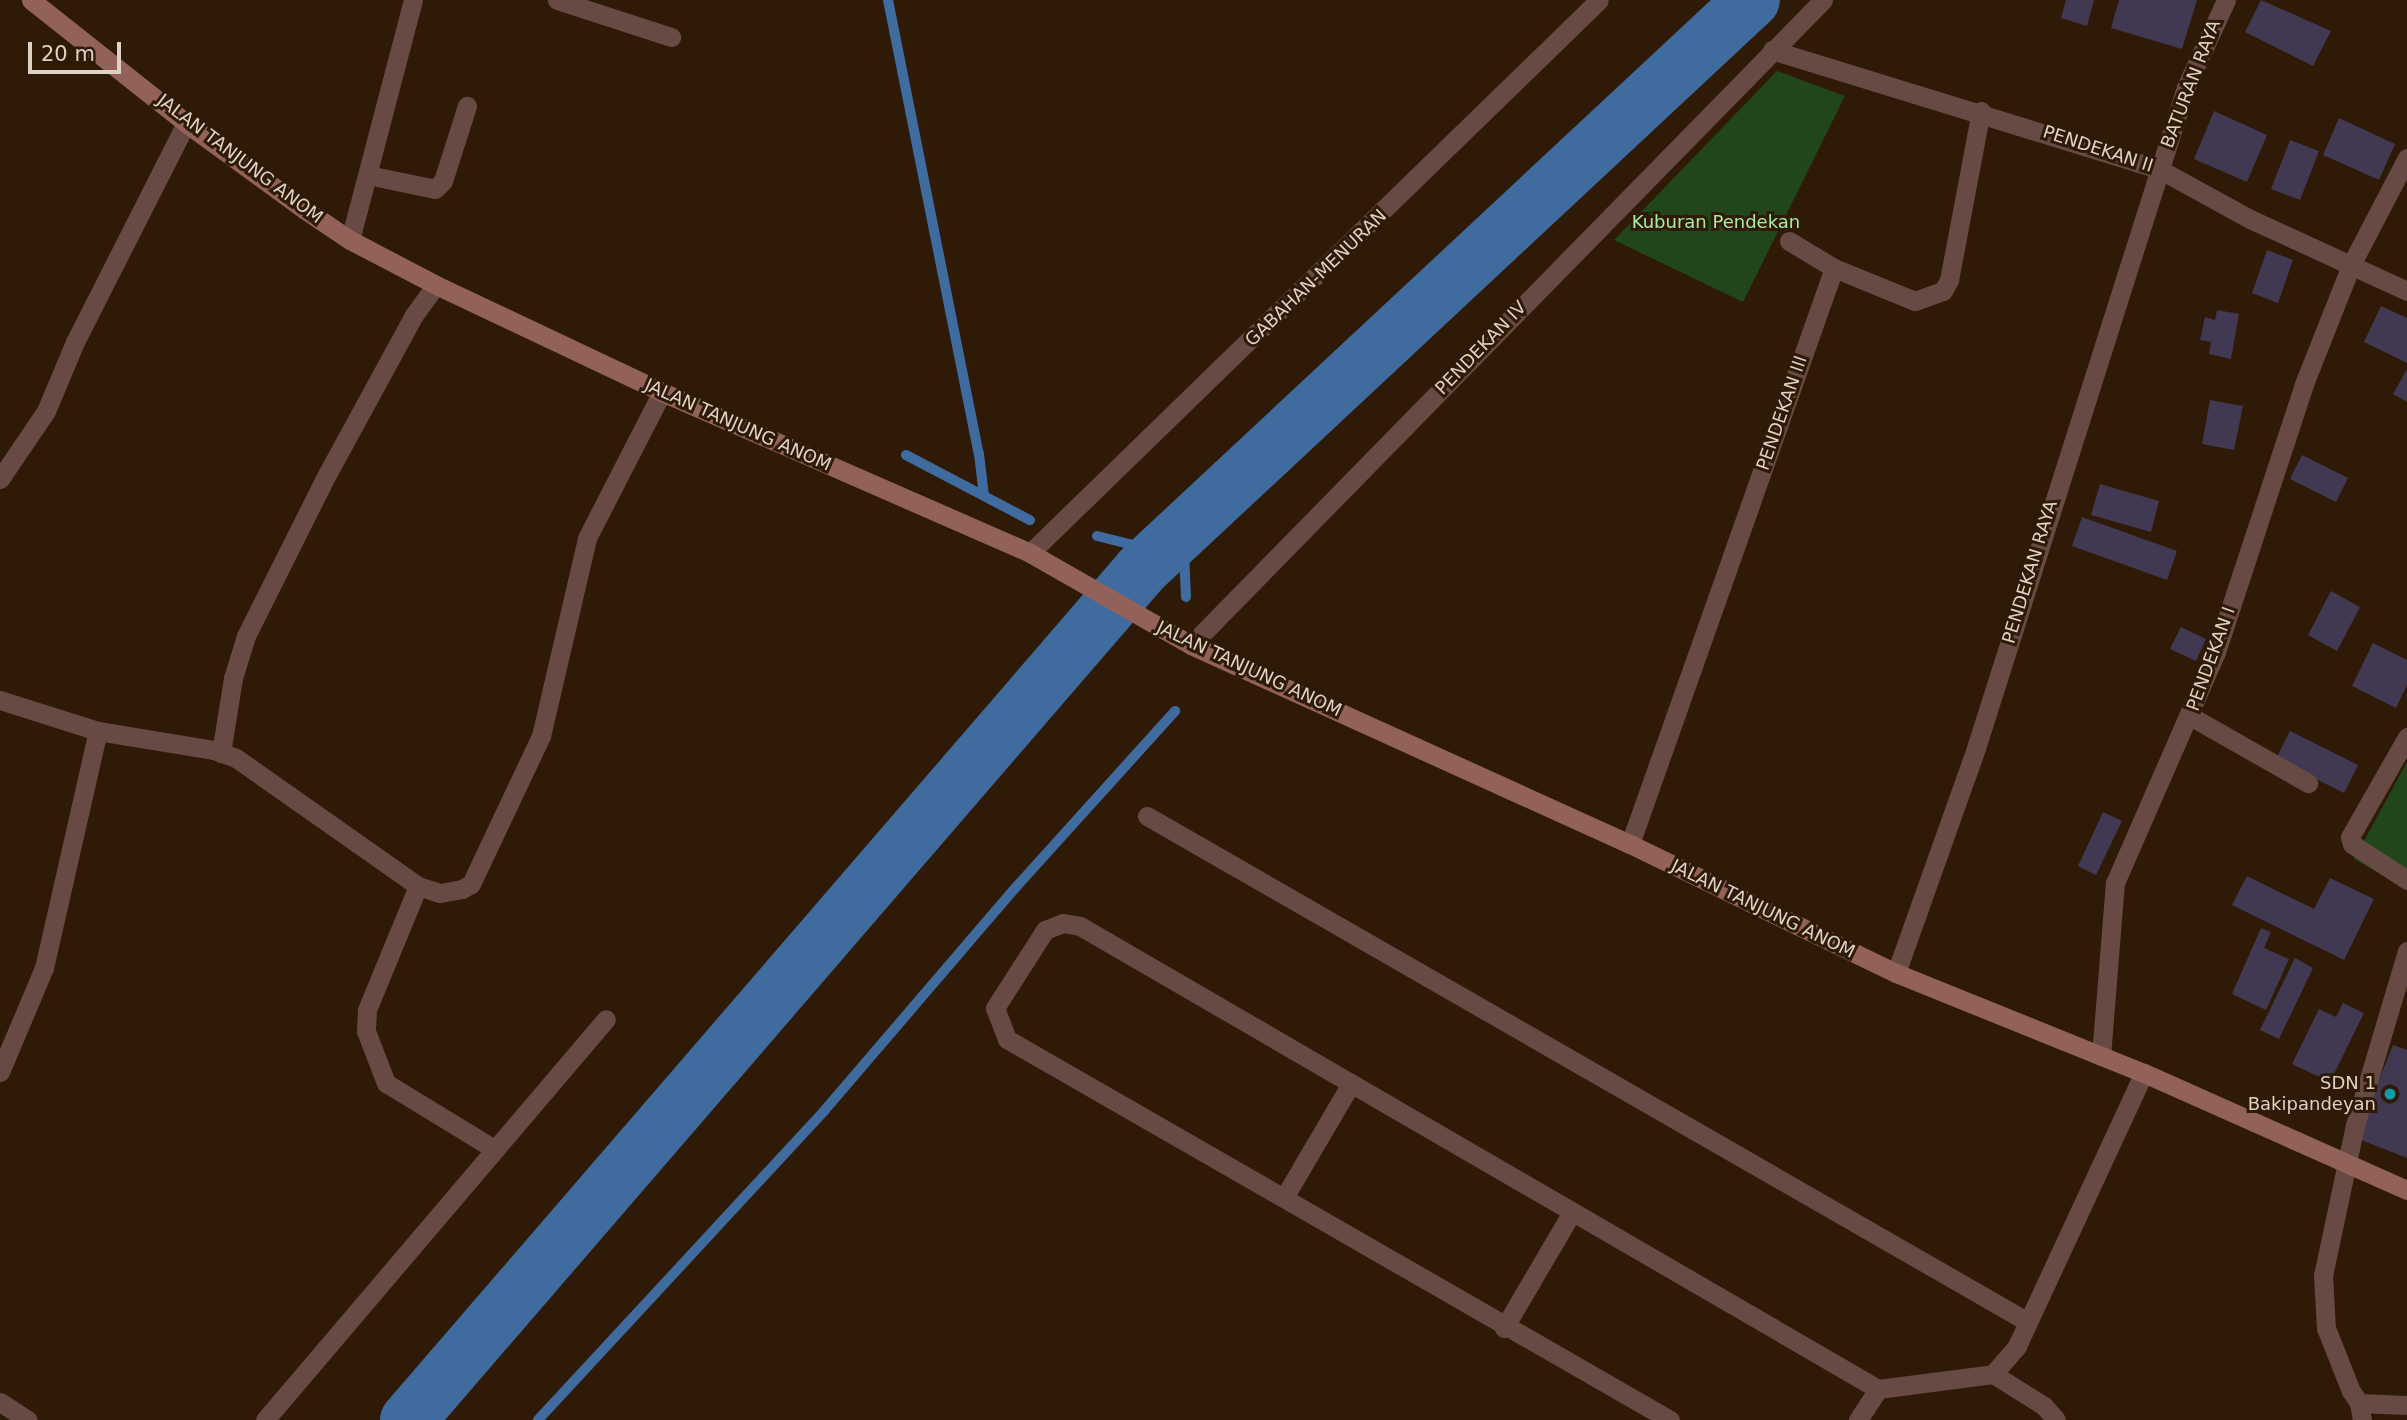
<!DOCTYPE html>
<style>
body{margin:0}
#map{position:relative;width:2407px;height:1420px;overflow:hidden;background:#2e1a07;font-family:"DejaVu Sans",sans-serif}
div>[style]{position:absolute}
.green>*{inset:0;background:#21461b}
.stream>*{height:10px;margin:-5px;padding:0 5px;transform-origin:5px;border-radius:5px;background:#406b9e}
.river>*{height:56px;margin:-28px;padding:0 28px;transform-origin:28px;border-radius:28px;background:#406b9e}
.building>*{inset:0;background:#413952}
.minor>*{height:19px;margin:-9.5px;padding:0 9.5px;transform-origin:9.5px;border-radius:9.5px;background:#684a45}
.secondary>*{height:19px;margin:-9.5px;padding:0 9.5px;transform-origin:9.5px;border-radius:9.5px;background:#92615a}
.dots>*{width:19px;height:19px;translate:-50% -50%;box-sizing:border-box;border:4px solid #2e1a07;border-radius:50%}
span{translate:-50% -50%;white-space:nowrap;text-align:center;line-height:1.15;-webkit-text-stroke:6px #2e1a07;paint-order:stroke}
.street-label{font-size:18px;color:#ded1c5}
.park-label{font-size:18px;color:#a8eb9d}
.poi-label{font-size:18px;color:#ded1c5}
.right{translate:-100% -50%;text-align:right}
.scale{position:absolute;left:28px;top:42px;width:93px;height:32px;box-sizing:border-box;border:4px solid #ded1c5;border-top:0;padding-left:9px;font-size:21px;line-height:24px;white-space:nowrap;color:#ded1c5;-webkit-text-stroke:5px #2e1a07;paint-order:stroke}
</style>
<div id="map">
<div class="green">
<div style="clip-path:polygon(1777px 71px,1845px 96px,1743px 302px,1614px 240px)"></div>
<div style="clip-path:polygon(2407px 762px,2407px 889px,2354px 859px)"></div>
</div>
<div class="stream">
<div style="left:888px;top:0;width:463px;rotate:78.7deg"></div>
<div style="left:979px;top:454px;width:42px;rotate:83.2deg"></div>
<div style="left:906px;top:455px;width:140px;rotate:27.7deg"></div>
<div style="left:1183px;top:531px;width:66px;rotate:87.4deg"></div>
<div style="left:1097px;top:536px;width:66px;rotate:14deg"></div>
<div style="left:538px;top:1420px;width:421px;rotate:-47.2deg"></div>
<div style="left:824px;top:1111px;width:296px;rotate:-49.4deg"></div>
<div style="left:1017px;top:886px;width:236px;rotate:-47.9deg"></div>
</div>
<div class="river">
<div style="left:408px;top:1420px;width:1124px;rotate:-49.22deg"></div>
<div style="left:1142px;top:569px;width:834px;rotate:-43.01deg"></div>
</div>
<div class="building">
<div style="clip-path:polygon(2066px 0,2094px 0,2087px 26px,2061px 18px)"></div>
<div style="clip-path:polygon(2119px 0,2197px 0,2182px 49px,2111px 28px)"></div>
<div style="clip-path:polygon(2261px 0,2331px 31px,2313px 66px,2245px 32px)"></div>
<div style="clip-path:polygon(2214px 111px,2267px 135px,2247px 182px,2194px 159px)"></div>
<div style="clip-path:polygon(2339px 118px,2395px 144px,2379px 180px,2323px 155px)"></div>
<div style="clip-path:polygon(2290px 140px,2319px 151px,2300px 200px,2271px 189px)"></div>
<div style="clip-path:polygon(2267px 250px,2293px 260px,2278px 303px,2252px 293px)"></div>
<div style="clip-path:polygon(2381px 306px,2407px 318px,2407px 363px,2364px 342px)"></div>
<div style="clip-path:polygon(2217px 310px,2239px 314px,2231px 359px,2209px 354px,2211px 342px,2200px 340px,2205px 317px,2215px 320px)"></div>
<div style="clip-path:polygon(2407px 369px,2407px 402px,2393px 394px)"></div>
<div style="clip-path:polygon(2210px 400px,2243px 406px,2234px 450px,2202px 444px)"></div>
<div style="clip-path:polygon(2302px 455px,2348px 478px,2336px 502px,2290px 479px)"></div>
<div style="clip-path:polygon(2100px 484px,2159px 501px,2151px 532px,2091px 515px)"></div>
<div style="clip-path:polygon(2082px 517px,2177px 551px,2167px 580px,2072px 546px)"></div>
<div style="clip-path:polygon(2331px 591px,2360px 607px,2337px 651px,2308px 635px)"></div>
<div style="clip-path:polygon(2181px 627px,2206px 639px,2196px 661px,2170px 649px)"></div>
<div style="clip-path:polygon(2373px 643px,2407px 660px,2407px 685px,2396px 708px,2352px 686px)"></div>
<div style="clip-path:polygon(2290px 731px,2358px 765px,2344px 793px,2276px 759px)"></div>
<div style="clip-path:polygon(2103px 812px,2122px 821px,2096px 875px,2078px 866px)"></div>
<div style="clip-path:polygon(2247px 876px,2314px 909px,2330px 878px,2374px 899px,2344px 960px,2232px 905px)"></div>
<div style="clip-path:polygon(2261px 928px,2271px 932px,2264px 948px,2289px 959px,2266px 1010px,2232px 994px)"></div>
<div style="clip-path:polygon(2295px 958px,2313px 968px,2279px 1039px,2260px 1030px)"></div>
<div style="clip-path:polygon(2343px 1003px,2364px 1013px,2330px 1082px,2292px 1064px,2319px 1009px,2336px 1017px)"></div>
<div style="clip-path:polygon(2393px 1045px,2407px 1050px,2407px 1158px,2356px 1138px)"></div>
</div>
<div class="minor">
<div style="left:557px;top:0;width:120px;rotate:18deg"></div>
<div style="left:1772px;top:50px;width:405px;rotate:17.1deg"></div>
<div style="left:2159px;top:169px;width:104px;rotate:28.8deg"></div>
<div style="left:2250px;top:219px;width:173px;rotate:24.6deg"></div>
<div style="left:368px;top:175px;width:68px;rotate:11.8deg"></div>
<div style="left:435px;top:189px;width:11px;rotate:-45deg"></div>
<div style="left:443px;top:181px;width:79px;rotate:-72.3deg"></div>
<div style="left:350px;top:240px;width:248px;rotate:-75.3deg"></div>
<div style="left:1789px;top:241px;width:52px;rotate:31deg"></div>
<div style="left:0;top:479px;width:82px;rotate:-55.9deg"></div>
<div style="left:46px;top:411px;width:75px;rotate:-67.2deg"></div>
<div style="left:75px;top:342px;width:246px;rotate:-63.1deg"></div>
<div style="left:1030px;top:553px;width:793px;rotate:-44.18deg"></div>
<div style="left:1191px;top:645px;width:903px;rotate:-45.58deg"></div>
<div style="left:0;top:700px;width:103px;rotate:17.6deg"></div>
<div style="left:98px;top:731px;width:118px;rotate:9.3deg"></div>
<div style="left:214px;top:750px;width:23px;rotate:20deg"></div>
<div style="left:236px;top:758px;width:223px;rotate:35.1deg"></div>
<div style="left:418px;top:886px;width:23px;rotate:18deg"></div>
<div style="left:440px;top:893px;width:22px;rotate:-10deg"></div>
<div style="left:462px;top:889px;width:10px;rotate:-29deg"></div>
<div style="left:471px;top:884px;width:164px;rotate:-64.7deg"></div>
<div style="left:541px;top:736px;width:203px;rotate:-76.9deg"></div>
<div style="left:587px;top:538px;width:164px;rotate:-62.8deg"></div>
<div style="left:2190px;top:716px;width:136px;rotate:29.6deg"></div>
<div style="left:2407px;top:737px;width:115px;rotate:119.7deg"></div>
<div style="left:2350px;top:837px;width:7px;rotate:74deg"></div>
<div style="left:2352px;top:844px;width:66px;rotate:33.2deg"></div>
<div style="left:221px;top:753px;width:76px;rotate:-80.9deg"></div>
<div style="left:233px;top:678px;width:44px;rotate:-72.8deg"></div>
<div style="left:246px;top:636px;width:174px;rotate:-63.4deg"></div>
<div style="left:324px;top:480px;width:188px;rotate:-61.4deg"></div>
<div style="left:414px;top:315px;width:37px;rotate:-54deg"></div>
<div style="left:1147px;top:816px;width:1016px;rotate:29.87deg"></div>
<div style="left:1630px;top:844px;width:611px;rotate:-70.5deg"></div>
<div style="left:1834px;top:268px;width:87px;rotate:22.2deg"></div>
<div style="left:1915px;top:301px;width:30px;rotate:-20deg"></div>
<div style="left:1943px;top:291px;width:13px;rotate:-61deg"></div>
<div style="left:1949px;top:280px;width:172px;rotate:-79.3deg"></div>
<div style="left:418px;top:886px;width:134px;rotate:112.4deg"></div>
<div style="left:367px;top:1010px;width:21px;rotate:93deg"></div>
<div style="left:366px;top:1031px;width:56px;rotate:69deg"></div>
<div style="left:386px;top:1083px;width:127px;rotate:31.4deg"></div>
<div style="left:2407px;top:951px;width:182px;rotate:106.6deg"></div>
<div style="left:2355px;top:1125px;width:153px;rotate:102deg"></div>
<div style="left:2323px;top:1275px;width:53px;rotate:86.8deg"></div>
<div style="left:2326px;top:1328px;width:68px;rotate:68.4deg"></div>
<div style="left:2351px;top:1391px;width:14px;rotate:56deg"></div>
<div style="left:2359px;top:1403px;width:48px;rotate:2.4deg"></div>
<div style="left:1896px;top:973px;width:239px;rotate:-70.4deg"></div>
<div style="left:1976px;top:748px;width:694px;rotate:-72.37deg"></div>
<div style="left:2186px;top:87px;width:96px;rotate:-65.3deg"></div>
<div style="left:2101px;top:1056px;width:174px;rotate:-85.4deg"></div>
<div style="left:2115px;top:883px;width:252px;rotate:-66.4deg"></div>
<div style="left:2216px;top:652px;width:282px;rotate:-71.8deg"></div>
<div style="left:2304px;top:384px;width:128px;rotate:-68.4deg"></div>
<div style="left:2351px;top:265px;width:121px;rotate:-62.4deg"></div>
<div style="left:0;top:1072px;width:113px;rotate:-67.1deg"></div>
<div style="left:44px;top:968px;width:243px;rotate:-77.2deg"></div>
<div style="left:1285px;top:1196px;width:129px;rotate:-59.6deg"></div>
<div style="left:1504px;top:1328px;width:132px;rotate:-59.6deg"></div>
<div style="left:1993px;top:1374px;width:60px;rotate:32.1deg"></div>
<div style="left:2044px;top:1406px;width:18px;rotate:49deg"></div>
<div style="left:0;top:1402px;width:33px;rotate:33deg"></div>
<div style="left:2359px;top:1403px;width:17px;rotate:80deg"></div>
<div style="left:265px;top:1420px;width:526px;rotate:-49.62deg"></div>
<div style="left:1670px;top:1420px;width:765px;rotate:-150.12deg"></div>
<div style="left:1007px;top:1039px;width:33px;rotate:-111deg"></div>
<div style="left:995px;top:1008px;width:93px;rotate:-57.3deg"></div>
<div style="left:1045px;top:930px;width:19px;rotate:-21deg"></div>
<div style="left:1063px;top:923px;width:17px;rotate:10deg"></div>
<div style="left:1080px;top:926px;width:923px;rotate:30.12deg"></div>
<div style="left:1858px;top:1420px;width:37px;rotate:-57deg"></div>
<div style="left:1878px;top:1389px;width:116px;rotate:-7.4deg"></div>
<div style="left:1993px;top:1374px;width:37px;rotate:-49deg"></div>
<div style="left:2017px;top:1346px;width:301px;rotate:-65.1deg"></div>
</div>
<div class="secondary">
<div style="left:31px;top:0;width:198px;rotate:38.4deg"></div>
<div style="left:186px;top:123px;width:146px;rotate:36.1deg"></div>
<div style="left:304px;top:209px;width:55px;rotate:34deg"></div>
<div style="left:350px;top:240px;width:97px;rotate:27.6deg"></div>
<div style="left:436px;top:285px;width:250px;rotate:25.3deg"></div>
<div style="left:662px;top:392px;width:402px;rotate:23.6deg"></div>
<div style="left:1030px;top:553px;width:185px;rotate:29.7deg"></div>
<div style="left:1191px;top:645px;width:482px;rotate:24.4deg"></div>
<div style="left:1630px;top:844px;width:296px;rotate:25.9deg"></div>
<div style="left:1896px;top:973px;width:267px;rotate:22deg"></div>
<div style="left:2144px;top:1073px;width:288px;rotate:24deg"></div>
</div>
<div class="dots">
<div style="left:2390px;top:1094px;background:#0f9aa8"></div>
</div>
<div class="street-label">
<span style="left:2191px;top:84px;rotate:-69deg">BATURAN RAYA</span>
<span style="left:2098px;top:149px;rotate:18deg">PENDEKAN II</span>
<span style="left:240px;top:159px;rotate:37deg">JALAN TANJUNG ANOM</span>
<span style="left:1316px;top:278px;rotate:-44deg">GABAHAN-MENURAN</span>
<span style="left:1481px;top:348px;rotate:-46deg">PENDEKAN IV</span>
<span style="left:1782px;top:413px;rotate:-71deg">PENDEKAN III</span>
<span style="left:738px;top:425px;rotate:24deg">JALAN TANJUNG ANOM</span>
<span style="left:2030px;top:572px;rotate:-73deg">PENDEKAN RAYA</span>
<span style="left:2211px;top:659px;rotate:-70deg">PENDEKAN I</span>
<span style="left:1249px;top:669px;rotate:25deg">JALAN TANJUNG ANOM</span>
<span style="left:1763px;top:909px;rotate:26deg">JALAN TANJUNG ANOM</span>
</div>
<div class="park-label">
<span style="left:1716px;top:222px">Kuburan Pendekan</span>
</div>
<div class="poi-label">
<span class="right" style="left:2376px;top:1094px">SDN 1<br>Bakipandeyan</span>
</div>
<div class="scale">20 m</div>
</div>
